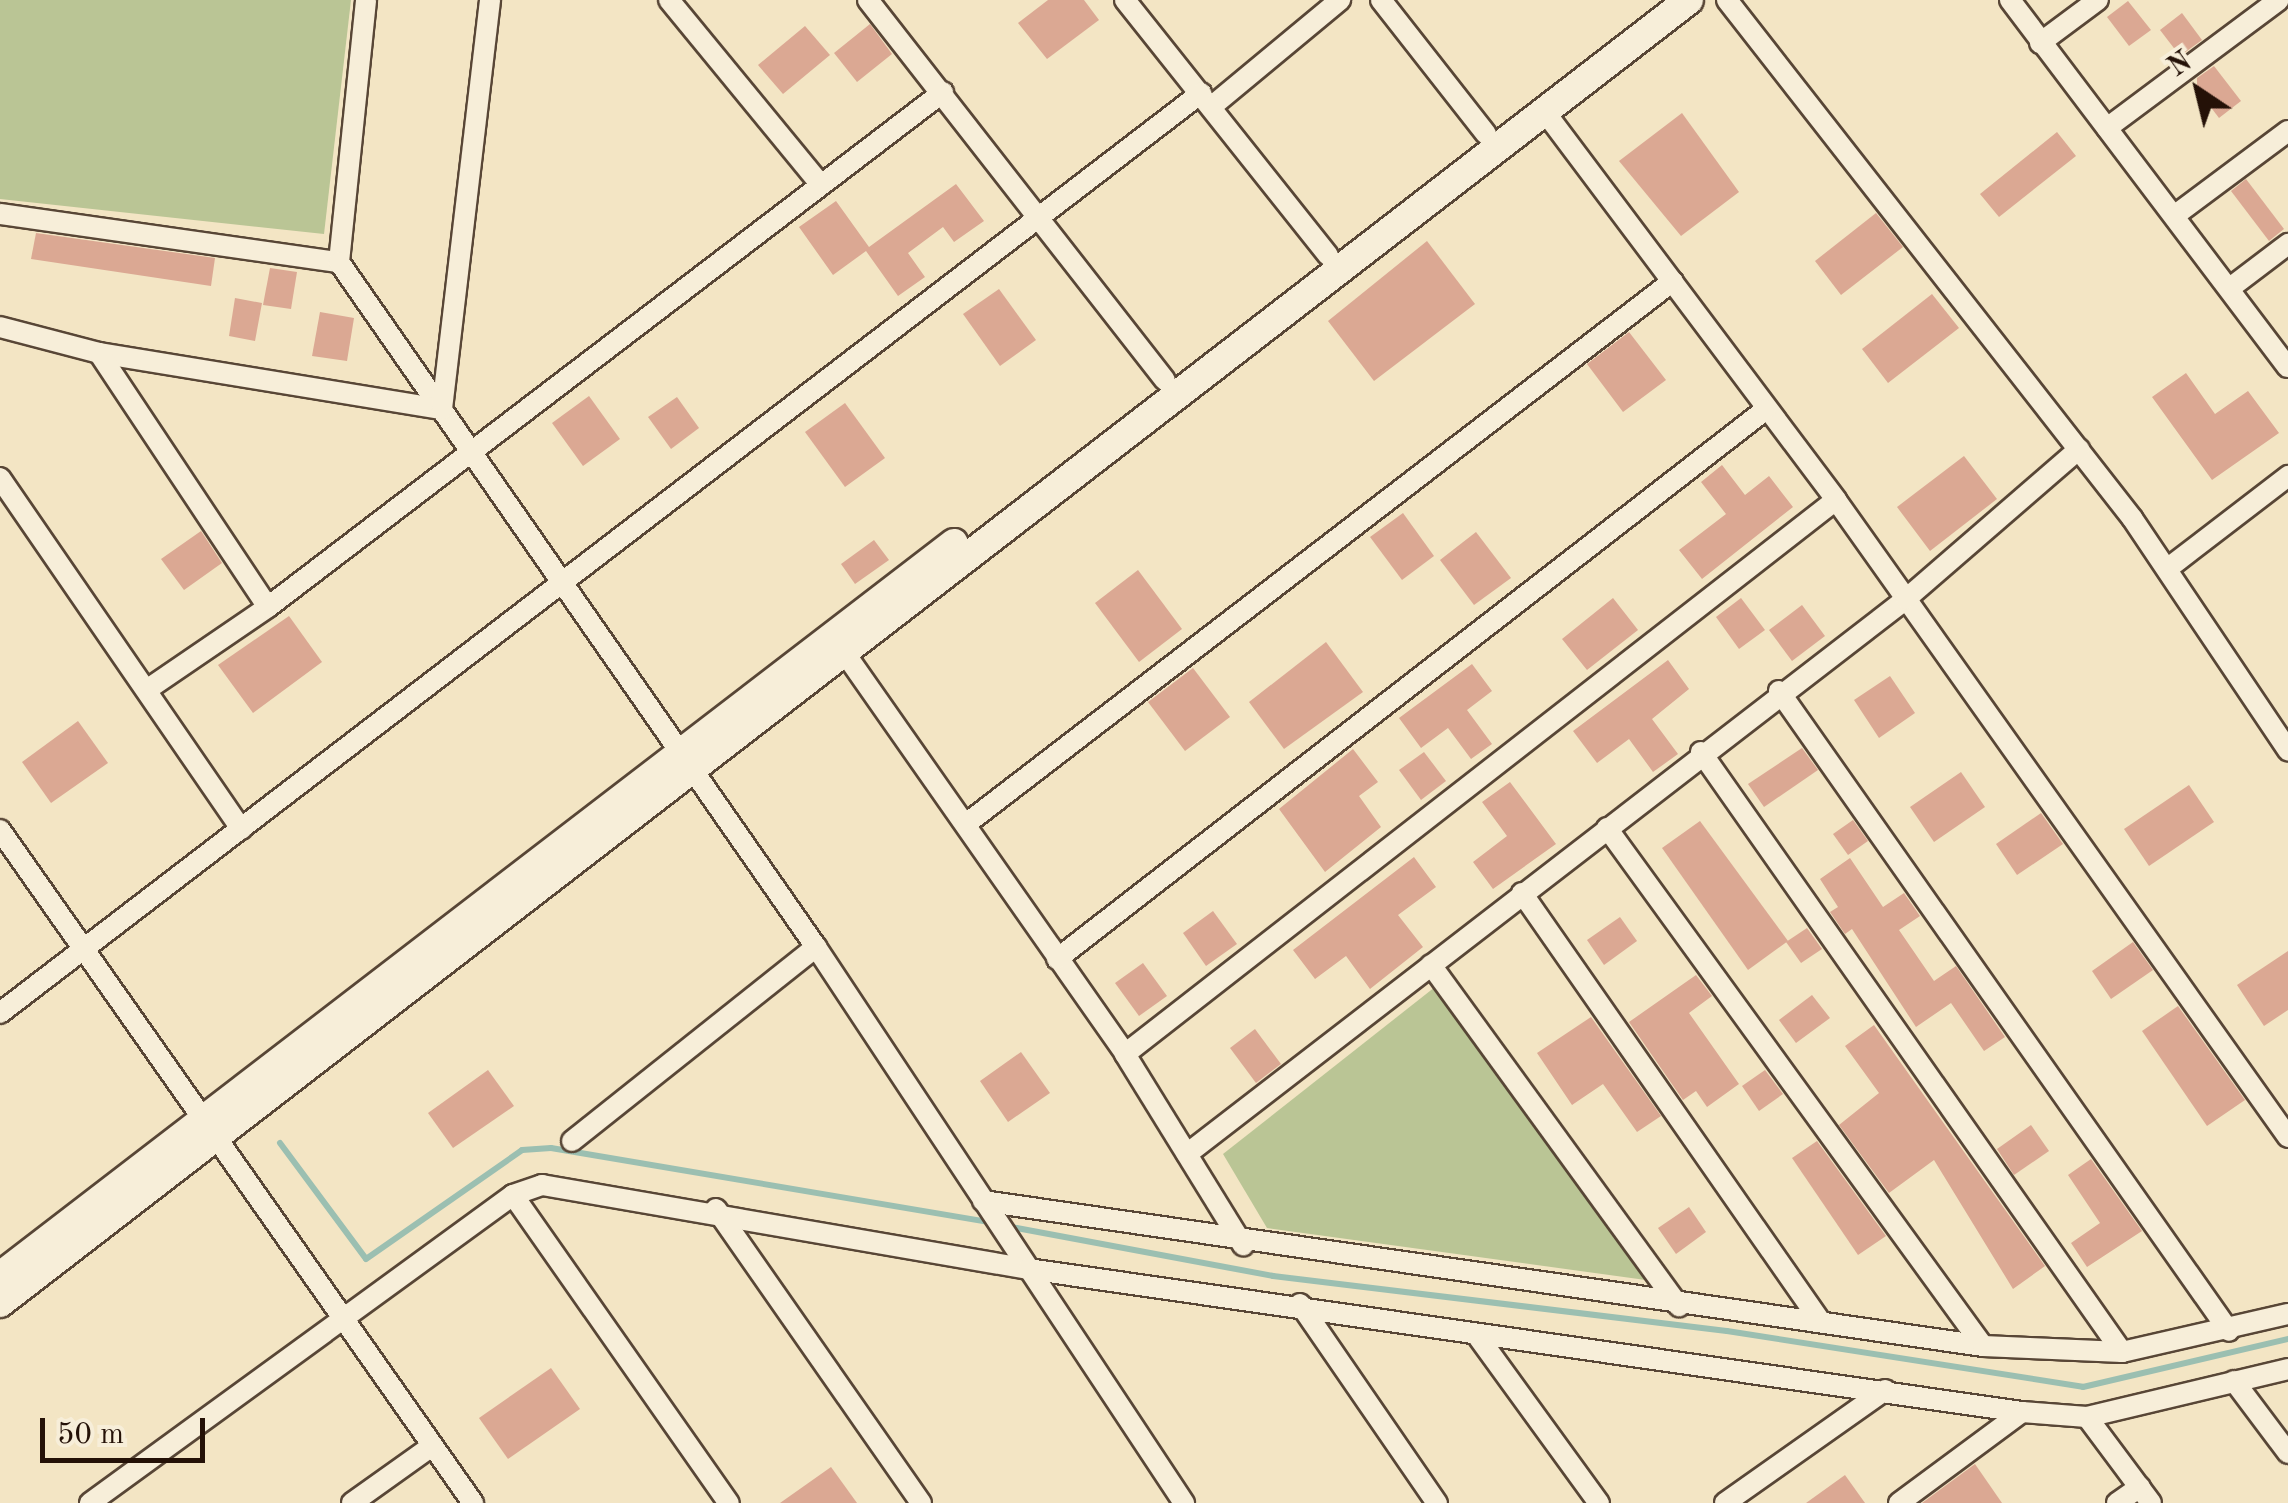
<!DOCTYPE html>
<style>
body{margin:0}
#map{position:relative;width:2288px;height:1503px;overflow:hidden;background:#f3e5c4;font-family:"Old Standard TT",serif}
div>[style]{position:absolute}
.green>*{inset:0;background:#bac595}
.stream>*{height:6px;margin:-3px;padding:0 3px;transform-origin:3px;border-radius:3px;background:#9bbfb1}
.building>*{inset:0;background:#dba893}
.roads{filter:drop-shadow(2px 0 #584636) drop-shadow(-2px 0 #584636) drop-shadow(0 2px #584636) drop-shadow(0 -2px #584636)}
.street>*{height:20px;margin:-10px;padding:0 10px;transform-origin:10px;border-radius:10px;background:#f7eed9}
.secondary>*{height:28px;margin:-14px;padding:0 14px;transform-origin:14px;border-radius:14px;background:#f7eed9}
span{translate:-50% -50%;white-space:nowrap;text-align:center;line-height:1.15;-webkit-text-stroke:8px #f7eed9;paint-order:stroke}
.north{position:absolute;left:2148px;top:40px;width:100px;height:100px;-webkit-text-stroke:8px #f7eed9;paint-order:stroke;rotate:325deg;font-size:28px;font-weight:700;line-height:40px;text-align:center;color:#241107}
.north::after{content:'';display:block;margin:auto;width:35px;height:45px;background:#241107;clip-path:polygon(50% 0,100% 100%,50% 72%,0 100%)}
.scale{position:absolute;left:40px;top:1418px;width:165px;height:45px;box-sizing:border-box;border:5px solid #241107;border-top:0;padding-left:12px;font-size:30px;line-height:35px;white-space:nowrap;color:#241107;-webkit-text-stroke:8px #f7eed9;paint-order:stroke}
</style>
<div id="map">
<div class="green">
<div style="clip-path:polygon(0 0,351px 0,324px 234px,0 199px)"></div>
<div style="clip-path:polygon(1435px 987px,1653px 1281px,1267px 1228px,1223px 1154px)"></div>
</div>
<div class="stream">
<div style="left:280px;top:1143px;width:144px;rotate:53.4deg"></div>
<div style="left:366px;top:1259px;width:190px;rotate:-34.9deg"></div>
<div style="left:522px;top:1150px;width:29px;rotate:-4deg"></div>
<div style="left:551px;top:1148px;width:449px;rotate:9.6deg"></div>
<div style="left:1006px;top:1226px;width:272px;rotate:10.6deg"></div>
<div style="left:1273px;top:1276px;width:457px;rotate:6.9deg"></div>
<div style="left:1727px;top:1331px;width:360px;rotate:8.9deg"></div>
<div style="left:2083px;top:1387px;width:211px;rotate:-13.2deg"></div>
</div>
<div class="building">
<div style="clip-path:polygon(1048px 0,1084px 0,1099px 20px,1047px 59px,1018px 23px)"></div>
<div style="clip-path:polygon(2128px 1px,2151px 30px,2129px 46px,2107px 17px)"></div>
<div style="clip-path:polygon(2182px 13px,2202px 40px,2180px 56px,2160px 30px)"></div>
<div style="clip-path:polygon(870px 24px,892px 54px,857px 82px,834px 53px)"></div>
<div style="clip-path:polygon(805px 26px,830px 55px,783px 94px,758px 65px)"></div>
<div style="clip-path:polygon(2214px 66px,2241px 101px,2219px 118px,2197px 89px,2197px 78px)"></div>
<div style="clip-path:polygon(1682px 113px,1739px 192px,1681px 236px,1619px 161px)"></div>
<div style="clip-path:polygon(2057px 132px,2076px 156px,1999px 217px,1980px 194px)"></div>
<div style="clip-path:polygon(2246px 179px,2284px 229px,2269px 241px,2231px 191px)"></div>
<div style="clip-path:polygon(956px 184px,984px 221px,954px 242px,943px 227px,908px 253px,925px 277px,898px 296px,866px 251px,833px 275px,799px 227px,836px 201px,869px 247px)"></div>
<div style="clip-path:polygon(1876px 213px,1903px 247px,1841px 295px,1815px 261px)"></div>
<div style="clip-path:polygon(36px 233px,215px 258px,211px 286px,31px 259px)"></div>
<div style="clip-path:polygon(1427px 241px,1475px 304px,1374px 381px,1328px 321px)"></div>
<div style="clip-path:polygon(270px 268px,297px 272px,291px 309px,263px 305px)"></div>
<div style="clip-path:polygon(999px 289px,1036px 340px,1000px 366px,963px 314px)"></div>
<div style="clip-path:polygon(1932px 294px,1959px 328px,1888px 383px,1862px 349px)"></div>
<div style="clip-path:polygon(235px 298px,262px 303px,255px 341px,229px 336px)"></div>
<div style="clip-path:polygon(320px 312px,354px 318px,347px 361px,312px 356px)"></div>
<div style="clip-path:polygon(1629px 332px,1666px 380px,1623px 412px,1587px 364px)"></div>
<div style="clip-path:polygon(2186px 373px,2215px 414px,2248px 391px,2279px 433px,2212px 480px,2152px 397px)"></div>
<div style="clip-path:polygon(589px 396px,620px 439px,583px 466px,552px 423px)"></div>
<div style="clip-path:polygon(677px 397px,699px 428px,671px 449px,648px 417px)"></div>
<div style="clip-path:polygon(845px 403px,885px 458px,845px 487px,805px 432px)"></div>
<div style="clip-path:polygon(1964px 456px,1997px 499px,1930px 551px,1897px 507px)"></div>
<div style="clip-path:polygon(1722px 465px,1745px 495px,1769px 476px,1793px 507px,1702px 579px,1679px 550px,1726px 514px,1701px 482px)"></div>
<div style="clip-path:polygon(1403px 513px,1434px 556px,1402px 580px,1370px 537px)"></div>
<div style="clip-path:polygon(201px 531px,222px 563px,184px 590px,161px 559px)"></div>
<div style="clip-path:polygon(1476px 532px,1511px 578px,1474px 605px,1440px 560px)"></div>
<div style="clip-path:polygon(874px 540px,889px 560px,855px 584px,841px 564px)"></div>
<div style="clip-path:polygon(1138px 570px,1182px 629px,1139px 662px,1095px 603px)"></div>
<div style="clip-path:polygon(1613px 598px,1638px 630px,1587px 670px,1562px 639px)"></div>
<div style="clip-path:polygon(1741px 598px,1765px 630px,1739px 649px,1716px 617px)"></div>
<div style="clip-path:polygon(1802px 605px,1825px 636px,1792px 661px,1769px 630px)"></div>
<div style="clip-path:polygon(289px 616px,322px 662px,253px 713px,218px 665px)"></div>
<div style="clip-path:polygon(1326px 642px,1363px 692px,1284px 749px,1249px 702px)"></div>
<div style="clip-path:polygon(1668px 660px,1689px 689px,1652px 719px,1678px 754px,1653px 772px,1629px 739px,1597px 763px,1573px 731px)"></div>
<div style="clip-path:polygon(1472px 664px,1492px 691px,1467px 710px,1492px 744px,1471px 759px,1448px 728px,1421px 748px,1399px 718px)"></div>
<div style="clip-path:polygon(1193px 668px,1230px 717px,1185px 751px,1148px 702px)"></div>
<div style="clip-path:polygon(1890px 676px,1915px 713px,1879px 738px,1854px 700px)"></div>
<div style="clip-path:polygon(78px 721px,108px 763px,51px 803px,22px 762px)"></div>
<div style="clip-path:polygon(1802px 748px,1818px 770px,1764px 807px,1748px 784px)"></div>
<div style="clip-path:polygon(1353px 749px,1378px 782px,1359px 796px,1381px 827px,1325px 872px,1279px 809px)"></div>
<div style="clip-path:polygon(1424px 752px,1446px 781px,1421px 800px,1399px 770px)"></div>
<div style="clip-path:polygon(1961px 772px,1985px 807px,1934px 842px,1910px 807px)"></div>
<div style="clip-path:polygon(1510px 782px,1556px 844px,1493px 889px,1473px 862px,1507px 836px,1482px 802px)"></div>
<div style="clip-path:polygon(2189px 785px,2214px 822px,2149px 866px,2124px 829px)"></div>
<div style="clip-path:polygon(2041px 813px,2063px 844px,2017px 875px,1996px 844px)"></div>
<div style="clip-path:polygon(1853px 820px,1868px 841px,1848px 855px,1833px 834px)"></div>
<div style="clip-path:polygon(1700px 821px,1788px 941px,1748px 970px,1662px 848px)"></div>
<div style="clip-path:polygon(1414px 857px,1436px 887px,1398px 915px,1423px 947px,1370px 989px,1346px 956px,1315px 979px,1293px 950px)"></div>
<div style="clip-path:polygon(1850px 858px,1883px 907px,1904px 893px,1920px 916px,1899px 930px,1934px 981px,1956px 966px,2005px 1037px,1984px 1051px,1951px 1003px,1916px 1027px,1852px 929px,1845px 934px,1830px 912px,1838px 907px,1820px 879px)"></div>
<div style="clip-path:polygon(1213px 911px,1237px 944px,1206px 966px,1183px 933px)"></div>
<div style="clip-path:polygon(1620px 917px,1637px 941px,1604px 965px,1587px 940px)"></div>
<div style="clip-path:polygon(1807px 928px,1822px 949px,1801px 963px,1786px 942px)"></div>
<div style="clip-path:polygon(2133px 942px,2153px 970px,2111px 999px,2092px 971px)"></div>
<div style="clip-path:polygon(2288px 951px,2288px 1010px,2264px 1026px,2237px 985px)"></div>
<div style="clip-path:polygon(1143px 963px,1167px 996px,1139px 1016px,1115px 983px)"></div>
<div style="clip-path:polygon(1696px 975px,1712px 996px,1689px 1013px,1739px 1084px,1707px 1107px,1696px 1091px,1683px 1100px,1629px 1022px)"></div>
<div style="clip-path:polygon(1812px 995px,1830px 1018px,1796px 1043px,1779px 1020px)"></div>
<div style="clip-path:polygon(2178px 1006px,2245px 1100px,2207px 1126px,2142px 1031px)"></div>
<div style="clip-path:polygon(1591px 1017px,1661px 1116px,1637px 1132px,1603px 1084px,1572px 1105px,1537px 1053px)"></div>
<div style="clip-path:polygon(1874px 1025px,2045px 1266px,2013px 1289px,1934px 1160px,1889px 1193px,1839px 1125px,1879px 1093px,1845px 1046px)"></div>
<div style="clip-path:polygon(1255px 1029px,1281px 1064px,1256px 1083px,1230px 1048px)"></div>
<div style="clip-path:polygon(1021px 1052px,1050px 1093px,1008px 1122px,980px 1081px)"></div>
<div style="clip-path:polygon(488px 1070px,514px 1106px,453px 1148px,428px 1113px)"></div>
<div style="clip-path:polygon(1765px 1070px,1783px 1094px,1759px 1111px,1742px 1086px)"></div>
<div style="clip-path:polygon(2031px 1125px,2049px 1151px,2014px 1175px,1997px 1149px)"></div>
<div style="clip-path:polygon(1817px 1141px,1886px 1236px,1858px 1255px,1792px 1158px)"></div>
<div style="clip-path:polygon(2091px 1159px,2142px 1231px,2087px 1267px,2071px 1243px,2100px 1223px,2068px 1175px)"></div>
<div style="clip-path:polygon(1689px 1207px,1706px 1232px,1676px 1254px,1658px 1228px)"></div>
<div style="clip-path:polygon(551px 1368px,580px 1409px,508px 1459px,479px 1418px)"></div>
<div style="clip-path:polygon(1975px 1464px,2002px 1503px,1922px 1503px,1945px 1486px)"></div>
<div style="clip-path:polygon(831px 1467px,857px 1503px,780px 1503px)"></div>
<div style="clip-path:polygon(1845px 1475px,1865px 1503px,1806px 1503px)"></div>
</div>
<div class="roads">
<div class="street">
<div style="left:669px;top:0;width:239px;rotate:50.6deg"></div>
<div style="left:868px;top:0;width:482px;rotate:52deg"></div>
<div style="left:1125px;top:0;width:326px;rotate:51.5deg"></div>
<div style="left:1381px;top:0;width:170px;rotate:51.9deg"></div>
<div style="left:1727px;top:0;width:658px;rotate:51.98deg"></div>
<div style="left:2132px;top:518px;width:280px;rotate:56.1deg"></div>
<div style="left:2010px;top:0;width:460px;rotate:52.9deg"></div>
<div style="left:2040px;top:43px;width:72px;rotate:-36.6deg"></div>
<div style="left:1211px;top:107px;width:168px;rotate:-39.7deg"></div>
<div style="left:1545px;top:112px;width:485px;rotate:53.1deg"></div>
<div style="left:1836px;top:500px;width:781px;rotate:54.64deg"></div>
<div style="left:2107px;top:128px;width:214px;rotate:-36.7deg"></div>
<div style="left:2178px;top:213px;width:137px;rotate:-36.7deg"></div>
<div style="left:0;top:214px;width:342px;rotate:8.1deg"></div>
<div style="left:339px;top:262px;width:263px;rotate:-84.1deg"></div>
<div style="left:339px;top:262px;width:835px;rotate:55.15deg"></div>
<div style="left:816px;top:947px;width:667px;rotate:56.5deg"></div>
<div style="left:2230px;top:288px;width:73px;rotate:-37.2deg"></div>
<div style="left:0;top:327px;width:102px;rotate:14.7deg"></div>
<div style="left:99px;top:353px;width:348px;rotate:9.3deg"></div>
<div style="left:442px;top:409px;width:412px;rotate:-83.3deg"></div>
<div style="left:99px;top:353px;width:305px;rotate:56.4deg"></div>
<div style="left:0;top:478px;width:426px;rotate:55.5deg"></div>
<div style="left:2167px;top:569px;width:153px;rotate:-37.5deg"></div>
<div style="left:844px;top:652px;width:490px;rotate:55deg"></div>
<div style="left:1125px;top:1054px;width:225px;rotate:58.3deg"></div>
<div style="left:148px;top:689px;width:145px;rotate:-34.3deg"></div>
<div style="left:268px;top:607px;width:849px;rotate:-37.34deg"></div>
<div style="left:1779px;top:691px;width:782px;rotate:54.89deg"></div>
<div style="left:1701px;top:752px;width:733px;rotate:54.94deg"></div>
<div style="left:966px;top:824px;width:891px;rotate:-37.53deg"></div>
<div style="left:1607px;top:828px;width:640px;rotate:54.03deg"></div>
<div style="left:0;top:830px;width:823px;rotate:54.9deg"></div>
<div style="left:1522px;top:893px;width:518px;rotate:55.14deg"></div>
<div style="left:1057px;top:959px;width:896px;rotate:-37.79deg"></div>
<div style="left:1431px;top:965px;width:422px;rotate:54deg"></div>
<div style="left:0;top:1013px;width:1513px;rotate:-37.45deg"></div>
<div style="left:1125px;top:1054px;width:901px;rotate:-37.93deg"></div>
<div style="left:572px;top:1141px;width:312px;rotate:-38.5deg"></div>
<div style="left:1187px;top:1154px;width:908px;rotate:-37.66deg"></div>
<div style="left:1906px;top:599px;width:229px;rotate:-40.9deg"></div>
<div style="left:513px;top:1195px;width:376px;rotate:55deg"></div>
<div style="left:983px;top:1201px;width:1010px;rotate:8.25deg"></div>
<div style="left:1983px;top:1346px;width:139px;rotate:2.5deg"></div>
<div style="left:2122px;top:1352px;width:170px;rotate:-12.9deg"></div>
<div style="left:716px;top:1209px;width:358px;rotate:55.1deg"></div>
<div style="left:1300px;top:1304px;width:242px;rotate:55.5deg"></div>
<div style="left:1479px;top:1338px;width:204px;rotate:54deg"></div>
<div style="left:2234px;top:1381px;width:90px;rotate:53.1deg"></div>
<div style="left:2087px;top:1417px;width:107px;rotate:53.3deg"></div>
<div style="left:90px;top:1503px;width:523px;rotate:-36.06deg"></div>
<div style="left:513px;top:1195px;width:31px;rotate:-19deg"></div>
<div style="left:542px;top:1185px;width:493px;rotate:9.8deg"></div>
<div style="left:1028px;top:1269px;width:1004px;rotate:8.19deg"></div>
<div style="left:2022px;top:1412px;width:65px;rotate:4.4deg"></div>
<div style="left:2087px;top:1417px;width:207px;rotate:-13.4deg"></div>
<div style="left:352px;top:1503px;width:98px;rotate:-35.5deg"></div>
<div style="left:1725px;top:1503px;width:196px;rotate:-35.2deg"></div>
<div style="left:1899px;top:1503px;width:153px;rotate:-36.5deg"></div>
<div style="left:2117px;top:1503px;width:28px;rotate:-35deg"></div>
</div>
<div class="secondary">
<div style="left:0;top:1276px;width:1203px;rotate:-37.54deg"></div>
<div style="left:0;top:1303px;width:2133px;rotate:-37.65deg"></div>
</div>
</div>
<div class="north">N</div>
<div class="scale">50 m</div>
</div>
